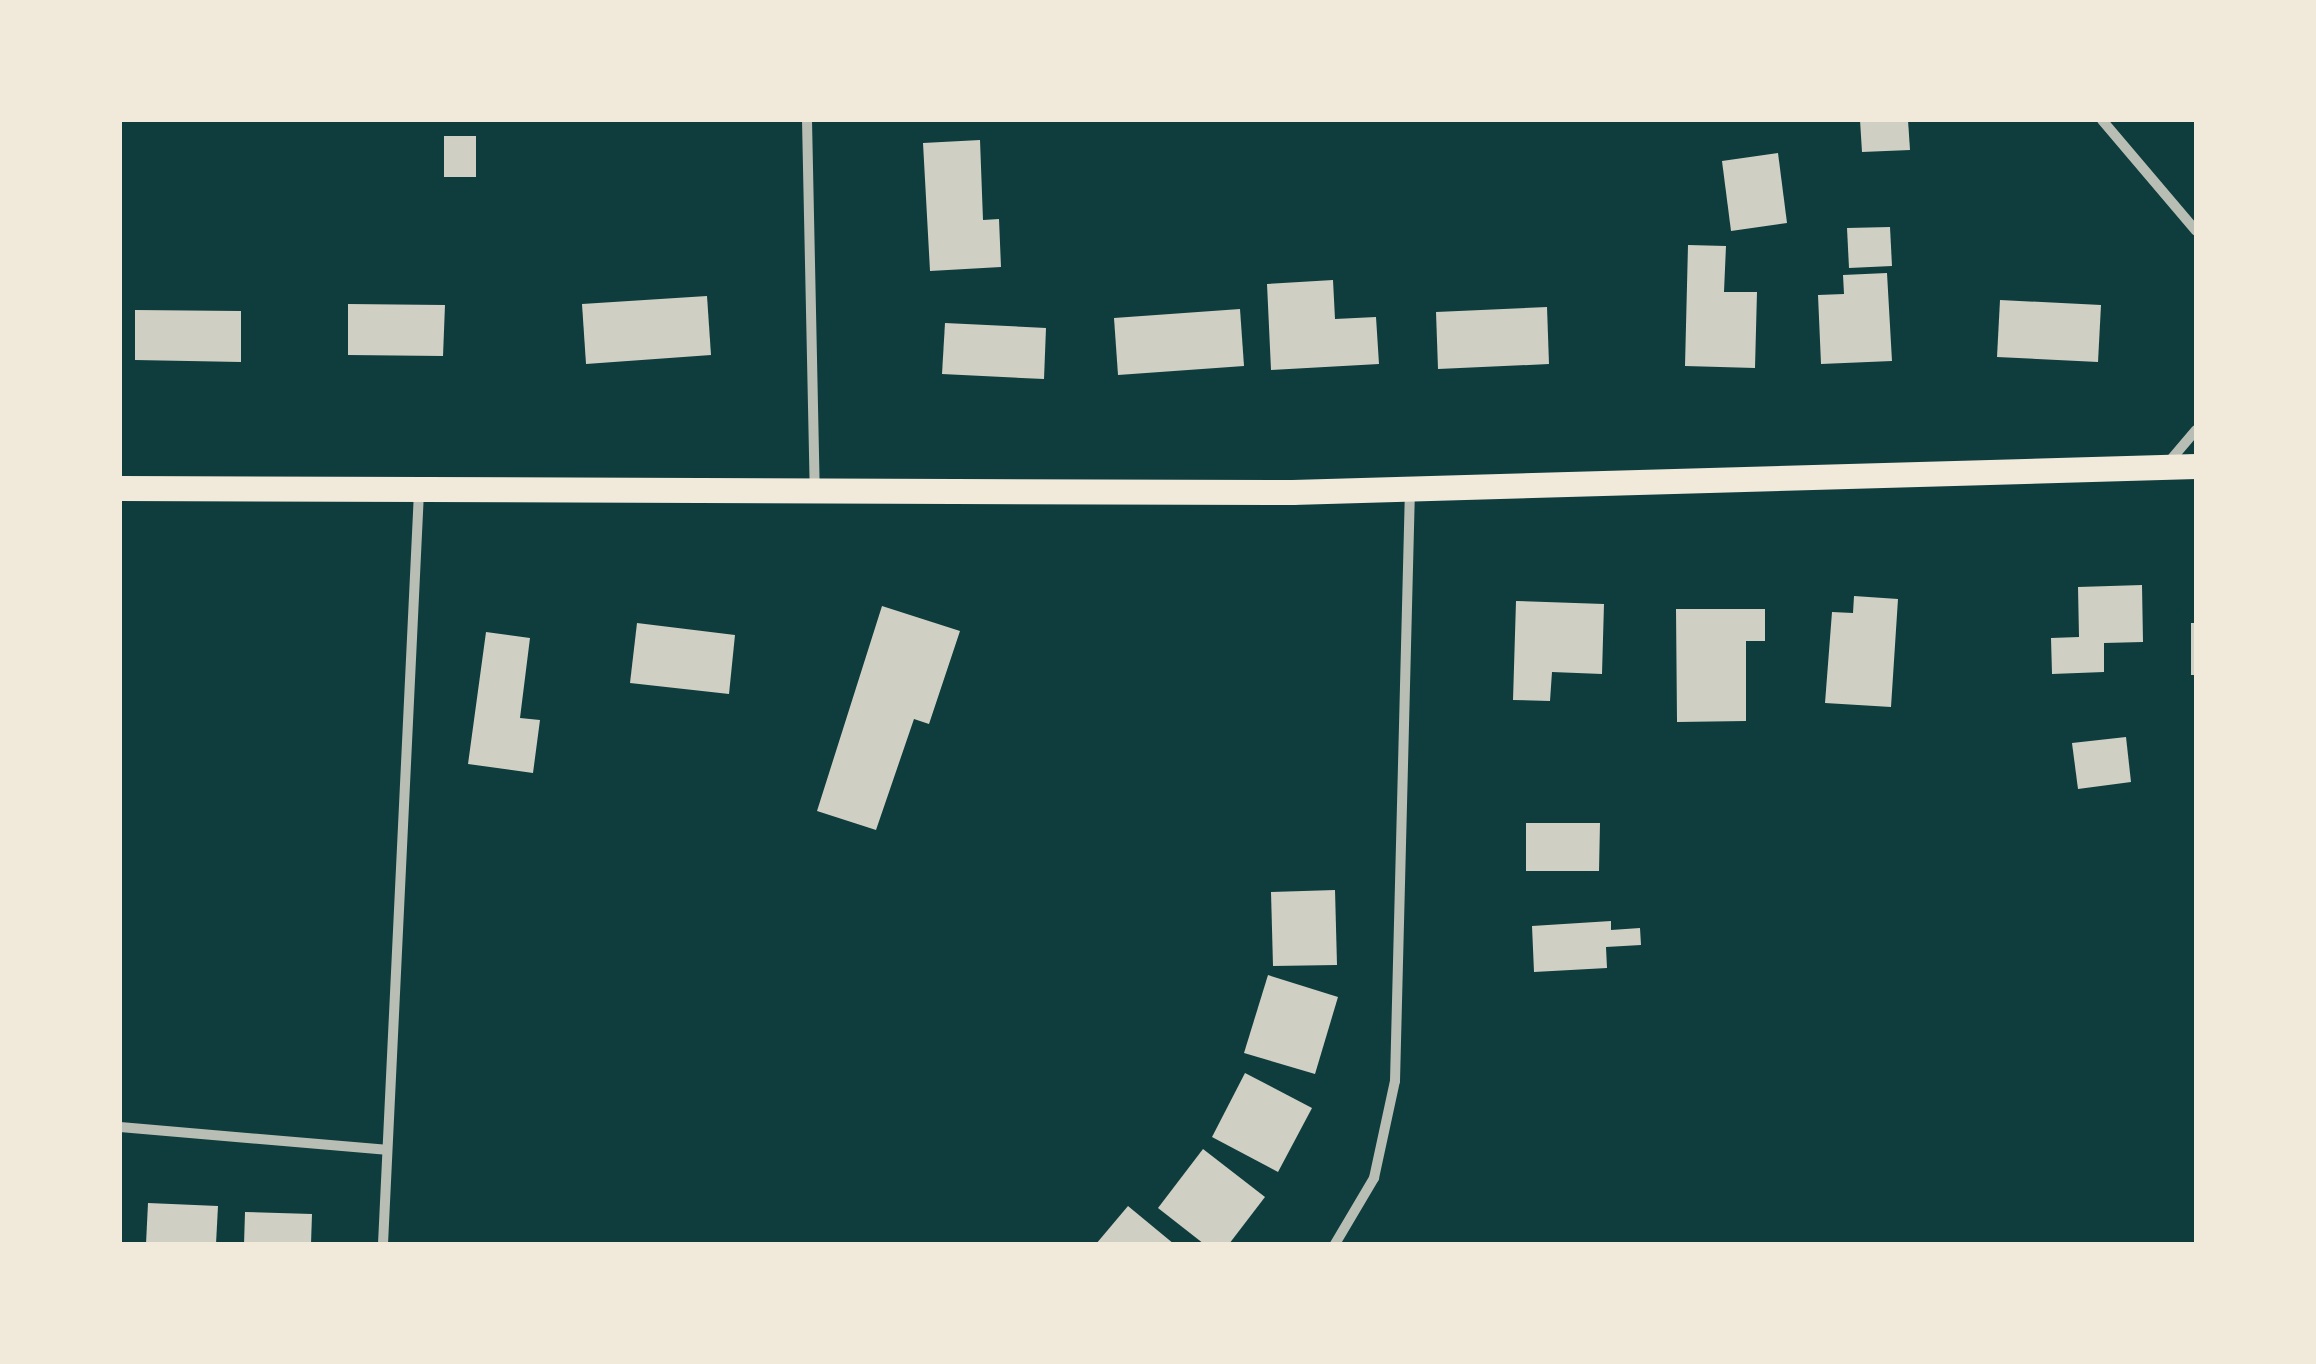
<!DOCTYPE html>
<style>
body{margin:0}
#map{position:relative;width:2316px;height:1364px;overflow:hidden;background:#0f3d3e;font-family:"Alegreya Sans",sans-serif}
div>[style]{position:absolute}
.building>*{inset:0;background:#cfcfc3}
.minor>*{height:10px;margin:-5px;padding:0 5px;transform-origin:5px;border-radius:5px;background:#b8beb3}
.primary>*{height:25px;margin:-12.5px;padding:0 12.5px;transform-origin:12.5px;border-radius:12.5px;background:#f1e9da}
span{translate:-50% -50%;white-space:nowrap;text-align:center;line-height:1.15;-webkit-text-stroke:8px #f1e9da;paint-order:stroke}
.frame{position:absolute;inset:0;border:122px solid #f1e9da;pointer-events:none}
</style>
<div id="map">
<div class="building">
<div style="clip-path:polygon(1860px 120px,1908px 120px,1910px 150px,1862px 152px)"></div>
<div style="clip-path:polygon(444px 136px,476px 136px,476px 177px,444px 177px)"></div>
<div style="clip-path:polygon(980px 140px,983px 220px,999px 219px,1001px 267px,930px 271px,923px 143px)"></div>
<div style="clip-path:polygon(1778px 153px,1787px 223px,1731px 231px,1722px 161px)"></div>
<div style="clip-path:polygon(1890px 227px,1892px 266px,1849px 268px,1847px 228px)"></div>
<div style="clip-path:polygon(1688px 245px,1726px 246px,1724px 292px,1757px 292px,1755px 368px,1685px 366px)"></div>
<div style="clip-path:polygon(1887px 273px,1892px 361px,1821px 364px,1818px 295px,1844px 294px,1843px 275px)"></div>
<div style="clip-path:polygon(1333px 280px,1335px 319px,1376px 317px,1379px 364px,1271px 370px,1267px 284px)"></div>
<div style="clip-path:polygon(707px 296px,711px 355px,586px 364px,582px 304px)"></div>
<div style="clip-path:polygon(2000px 300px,2101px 305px,2098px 362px,1997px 357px)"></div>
<div style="clip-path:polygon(348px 304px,445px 305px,443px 356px,348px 355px)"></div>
<div style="clip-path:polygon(1547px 307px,1549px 364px,1438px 369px,1436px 312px)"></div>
<div style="clip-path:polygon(1240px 309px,1244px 366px,1118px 375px,1114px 318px)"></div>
<div style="clip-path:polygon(135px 310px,241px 311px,241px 362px,135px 360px)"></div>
<div style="clip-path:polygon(945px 323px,1046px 328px,1044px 379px,942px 374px)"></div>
<div style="clip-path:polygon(2142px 585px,2143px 642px,2104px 643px,2104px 672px,2052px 674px,2051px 638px,2079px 637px,2078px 587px)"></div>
<div style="clip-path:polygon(1854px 596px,1898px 599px,1891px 707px,1825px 703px,1832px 612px,1853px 613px)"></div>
<div style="clip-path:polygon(1516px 601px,1604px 604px,1602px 674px,1552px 672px,1550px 701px,1513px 700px)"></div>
<div style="clip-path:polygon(882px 606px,960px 631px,929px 724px,914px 719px,876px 830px,817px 811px)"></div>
<div style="clip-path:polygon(1676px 609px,1765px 609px,1765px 641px,1746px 641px,1746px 721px,1677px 722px)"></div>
<div style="clip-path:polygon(637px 623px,735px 635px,729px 694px,630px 683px)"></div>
<div style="clip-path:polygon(2191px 623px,2196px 623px,2196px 675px,2191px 675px)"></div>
<div style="clip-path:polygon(486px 632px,530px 638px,520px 718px,540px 720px,533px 773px,468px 764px)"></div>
<div style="clip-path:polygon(2126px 737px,2131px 782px,2078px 789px,2072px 743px)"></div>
<div style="clip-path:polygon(1526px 823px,1600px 823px,1599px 871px,1526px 871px)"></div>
<div style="clip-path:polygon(1335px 890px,1337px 965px,1273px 966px,1271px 892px)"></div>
<div style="clip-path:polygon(1611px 921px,1611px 930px,1640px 928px,1641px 945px,1606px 947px,1607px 968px,1534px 972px,1532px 926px)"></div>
<div style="clip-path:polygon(1268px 975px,1338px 997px,1315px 1074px,1244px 1053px)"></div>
<div style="clip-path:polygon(1245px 1073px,1312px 1108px,1278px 1172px,1212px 1137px)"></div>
<div style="clip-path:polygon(1203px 1149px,1265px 1197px,1229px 1244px,1204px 1244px,1158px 1208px)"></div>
<div style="clip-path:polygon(148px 1203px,218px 1206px,216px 1244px,146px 1244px)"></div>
<div style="clip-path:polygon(1128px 1206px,1174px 1244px,1096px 1244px)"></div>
<div style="clip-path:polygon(245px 1212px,312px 1214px,311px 1244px,244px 1244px)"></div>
</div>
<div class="minor">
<div style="left:807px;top:120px;width:369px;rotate:88.8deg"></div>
<div style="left:2102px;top:120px;width:145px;rotate:49.7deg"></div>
<div style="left:2168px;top:463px;width:43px;rotate:-49.7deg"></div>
<div style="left:120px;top:1127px;width:267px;rotate:4.9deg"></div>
<div style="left:383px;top:1244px;width:754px;rotate:-87.26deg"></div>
<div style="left:1335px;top:1244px;width:77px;rotate:-59.4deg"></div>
<div style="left:1374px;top:1178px;width:99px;rotate:-77.8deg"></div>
<div style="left:1395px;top:1081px;width:591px;rotate:-88.55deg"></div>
</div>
<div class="primary">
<div style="left:120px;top:488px;width:1172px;rotate:0.2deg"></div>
<div style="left:1292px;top:492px;width:904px;rotate:-1.65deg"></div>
</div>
<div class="frame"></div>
</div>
